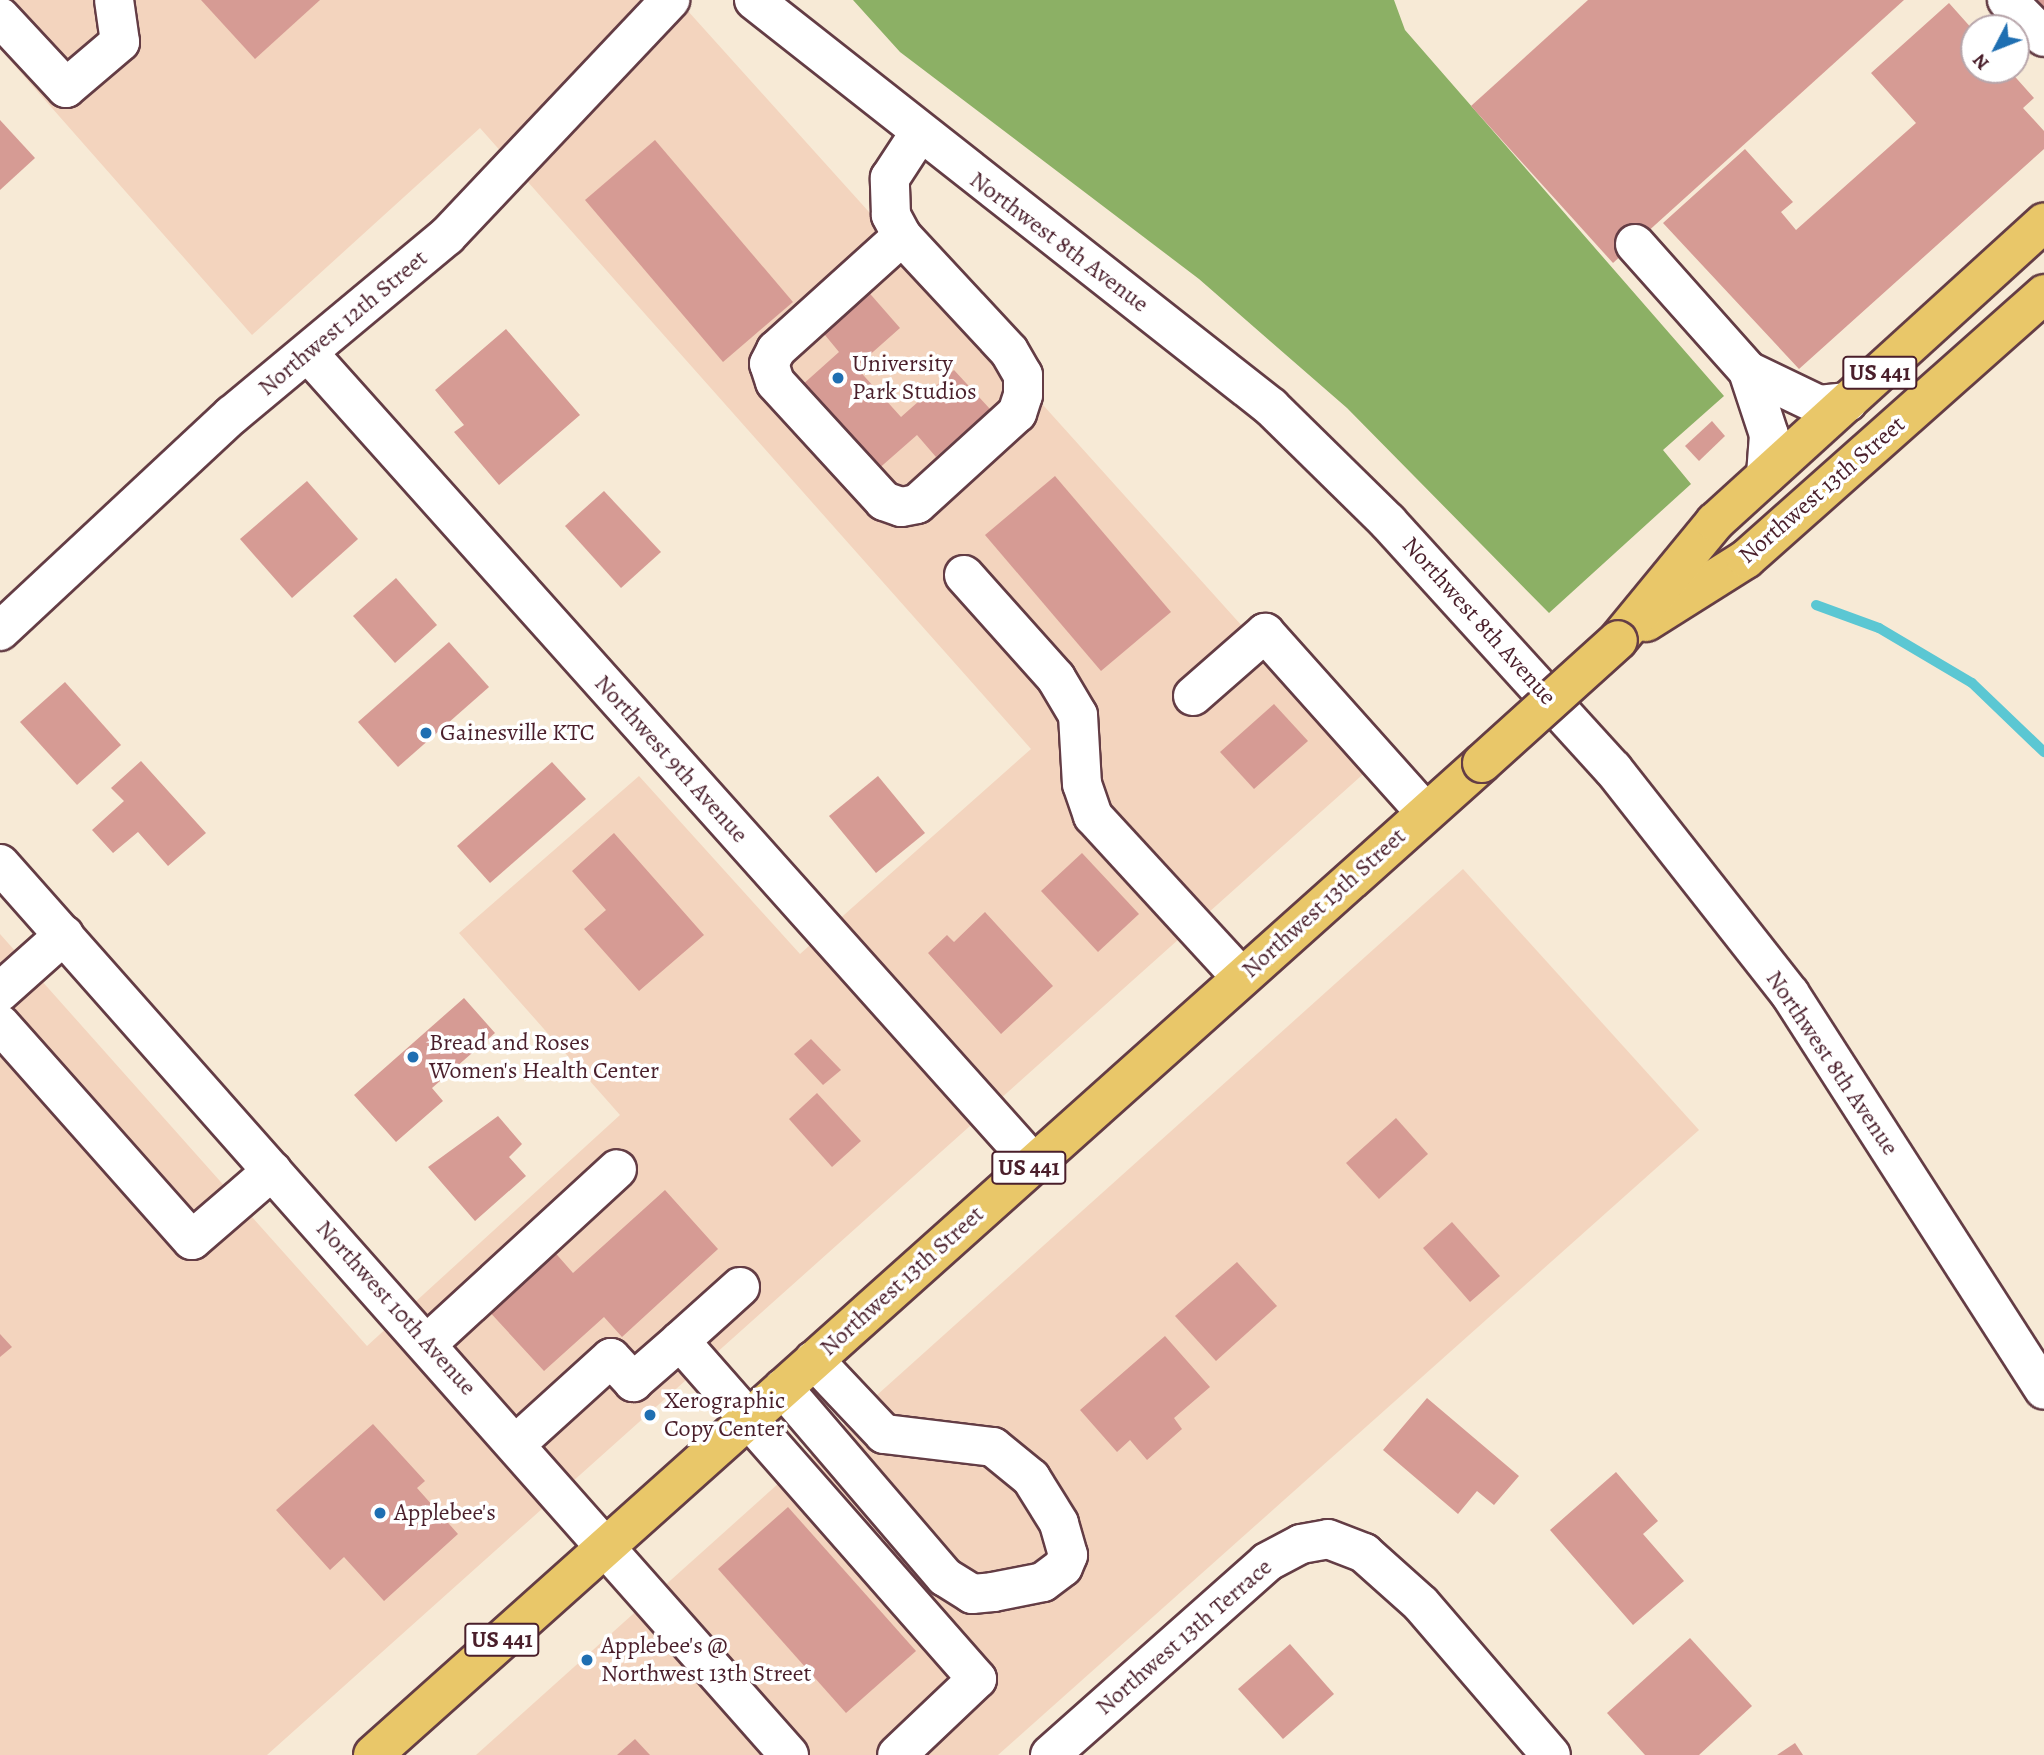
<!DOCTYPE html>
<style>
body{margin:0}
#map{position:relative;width:2044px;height:1755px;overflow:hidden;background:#f7ead6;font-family:Alegreya,serif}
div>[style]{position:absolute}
.built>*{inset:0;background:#f3d4be}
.forest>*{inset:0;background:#8cb065}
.stream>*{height:10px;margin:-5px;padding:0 5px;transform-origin:5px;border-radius:5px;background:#5bc7d3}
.building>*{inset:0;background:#d69b94}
.roads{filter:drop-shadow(2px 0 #643d45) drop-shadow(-2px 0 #643d45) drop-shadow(0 2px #643d45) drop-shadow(0 -2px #643d45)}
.minor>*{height:38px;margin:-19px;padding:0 19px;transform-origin:19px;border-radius:19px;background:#fff}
.major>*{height:38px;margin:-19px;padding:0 19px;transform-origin:19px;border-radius:19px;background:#e9c769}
.bridges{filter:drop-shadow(2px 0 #643d45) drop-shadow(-2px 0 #643d45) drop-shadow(0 2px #643d45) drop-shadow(0 -2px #643d45)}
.major-bridge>*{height:38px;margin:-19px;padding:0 19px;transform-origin:19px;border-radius:19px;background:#e9c769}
.dots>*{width:19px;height:19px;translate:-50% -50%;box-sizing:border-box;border:4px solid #fff;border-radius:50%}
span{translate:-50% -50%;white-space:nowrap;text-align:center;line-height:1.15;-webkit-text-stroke:7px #fff;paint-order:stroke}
.shield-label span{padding:2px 5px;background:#fff;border:2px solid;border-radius:5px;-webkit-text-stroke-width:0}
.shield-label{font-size:23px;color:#4a1f2b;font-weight:700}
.street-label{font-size:24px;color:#4a1f2b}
.poi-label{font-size:24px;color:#4a1f2b}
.left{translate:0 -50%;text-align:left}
.north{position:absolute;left:1960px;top:14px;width:70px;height:70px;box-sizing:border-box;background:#fff;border:2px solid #b7a5aa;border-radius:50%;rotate:228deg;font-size:19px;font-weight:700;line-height:28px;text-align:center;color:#4a1f2b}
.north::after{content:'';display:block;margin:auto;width:24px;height:32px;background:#1f6fb2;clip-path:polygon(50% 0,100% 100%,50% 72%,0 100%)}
</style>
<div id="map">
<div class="built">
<div style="clip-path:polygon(0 0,678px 0,1370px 768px,267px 1755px,0 1755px,0 934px,367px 1346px,620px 1115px,459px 933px,639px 776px,800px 954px,1031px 749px,480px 128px,252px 335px,0 49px)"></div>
<div style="clip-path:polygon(1463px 869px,1699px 1130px,998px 1755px,476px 1755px)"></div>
</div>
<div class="forest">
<div style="clip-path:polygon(853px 0,1394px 0,1405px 30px,1724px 396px,1663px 450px,1691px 484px,1549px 613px,1347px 408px,1199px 279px,900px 52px)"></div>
</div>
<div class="stream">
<div style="left:1816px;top:605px;width:67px;rotate:20.1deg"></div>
<div style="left:1879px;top:628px;width:108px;rotate:30.6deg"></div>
<div style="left:1972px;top:683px;width:100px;rotate:43.8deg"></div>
</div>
<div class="building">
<div style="clip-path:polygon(201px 0,320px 0,255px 59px)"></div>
<div style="clip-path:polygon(1588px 0,1904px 0,1613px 263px,1471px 106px)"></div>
<div style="clip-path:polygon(2026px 0,2044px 0,2044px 20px)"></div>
<div style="clip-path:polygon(1949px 3px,1974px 31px,1974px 70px,2009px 70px,2034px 98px,2023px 108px,2044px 131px,2044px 149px,1799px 369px,1663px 223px,1745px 149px,1793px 202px,1781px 212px,1796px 230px,1916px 123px,1871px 73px)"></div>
<div style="clip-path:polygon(0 120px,35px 158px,0 190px)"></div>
<div style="clip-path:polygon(655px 140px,793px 302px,723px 362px,585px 200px)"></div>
<div style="clip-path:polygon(865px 288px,900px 328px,856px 367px,901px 417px,954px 370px,990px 409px,936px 457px,917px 435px,876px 471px,801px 386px,839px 352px,820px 329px)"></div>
<div style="clip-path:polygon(506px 329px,580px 415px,499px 485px,454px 432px,464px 425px,435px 390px)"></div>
<div style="clip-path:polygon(1712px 421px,1725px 436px,1699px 461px,1685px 446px)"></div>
<div style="clip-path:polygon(1055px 476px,1171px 612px,1101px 671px,985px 535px)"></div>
<div style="clip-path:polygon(307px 481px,358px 539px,292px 598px,240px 539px)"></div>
<div style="clip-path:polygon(604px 491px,661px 552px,621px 588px,565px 526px)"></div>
<div style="clip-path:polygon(396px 578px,437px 625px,395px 663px,353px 616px)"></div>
<div style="clip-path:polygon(449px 642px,489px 687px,398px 767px,358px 722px)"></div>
<div style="clip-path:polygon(65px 682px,121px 745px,77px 785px,20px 722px)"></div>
<div style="clip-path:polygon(1274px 704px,1308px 741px,1254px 789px,1220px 752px)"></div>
<div style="clip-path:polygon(141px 761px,206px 833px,168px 866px,138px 832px,113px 853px,92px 830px,124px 801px,111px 788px)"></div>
<div style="clip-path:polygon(552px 762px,586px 799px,490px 883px,457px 846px)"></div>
<div style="clip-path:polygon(878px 776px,925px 833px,876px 873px,829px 816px)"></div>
<div style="clip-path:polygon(614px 833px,704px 935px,639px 991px,584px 929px,606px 910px,572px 871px)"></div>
<div style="clip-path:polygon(1082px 853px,1139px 914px,1098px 952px,1041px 891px)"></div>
<div style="clip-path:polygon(985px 912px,1053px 986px,1001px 1034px,928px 953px,947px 935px,954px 942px)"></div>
<div style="clip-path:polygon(464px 998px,495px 1033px,432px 1088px,443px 1101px,396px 1142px,354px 1095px)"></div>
<div style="clip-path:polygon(811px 1039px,841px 1070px,823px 1085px,794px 1054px)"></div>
<div style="clip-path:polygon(817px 1093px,861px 1141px,832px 1167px,789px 1119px)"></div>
<div style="clip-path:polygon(498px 1116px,522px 1144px,509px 1157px,526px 1176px,475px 1221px,428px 1167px)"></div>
<div style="clip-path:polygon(1396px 1118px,1428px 1154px,1379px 1199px,1346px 1163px)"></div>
<div style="clip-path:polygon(665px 1190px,718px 1249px,622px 1337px,604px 1317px,544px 1371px,486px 1308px,551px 1248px,573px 1273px)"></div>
<div style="clip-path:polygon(1452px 1222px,1500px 1276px,1470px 1302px,1423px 1248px)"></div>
<div style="clip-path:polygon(1237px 1262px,1277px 1306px,1216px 1361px,1175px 1316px)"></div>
<div style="clip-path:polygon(0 1334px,12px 1347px,0 1357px)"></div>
<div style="clip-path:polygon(1165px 1336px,1210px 1387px,1174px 1418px,1182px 1429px,1147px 1460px,1130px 1440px,1117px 1452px,1080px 1410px)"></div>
<div style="clip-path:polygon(1427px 1398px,1519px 1476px,1494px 1505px,1477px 1491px,1458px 1514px,1383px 1450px)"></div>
<div style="clip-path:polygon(373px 1424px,425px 1481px,417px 1488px,458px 1534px,384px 1601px,344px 1557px,330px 1570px,276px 1510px)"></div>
<div style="clip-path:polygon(1616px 1472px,1658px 1521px,1643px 1534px,1684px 1581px,1633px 1625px,1550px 1530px)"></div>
<div style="clip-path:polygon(788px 1507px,916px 1651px,846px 1713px,718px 1569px)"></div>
<div style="clip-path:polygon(1690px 1638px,1752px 1706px,1699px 1755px,1645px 1755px,1607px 1713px)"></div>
<div style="clip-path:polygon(1290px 1644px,1334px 1694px,1283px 1739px,1238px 1689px)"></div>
<div style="clip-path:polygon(635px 1739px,650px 1755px,617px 1755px)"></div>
<div style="clip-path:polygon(1795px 1743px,1803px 1755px,1777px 1755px)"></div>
</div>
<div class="roads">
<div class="minor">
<div style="left:754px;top:0;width:658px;rotate:38.21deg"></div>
<div style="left:1271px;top:407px;width:164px;rotate:44.5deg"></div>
<div style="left:1388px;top:522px;width:334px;rotate:47.7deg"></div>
<div style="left:1613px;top:769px;width:286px;rotate:51.8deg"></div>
<div style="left:1790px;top:994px;width:470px;rotate:57.3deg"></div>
<div style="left:2007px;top:0;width:52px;rotate:45deg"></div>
<div style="left:0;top:17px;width:97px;rotate:47.1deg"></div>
<div style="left:66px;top:88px;width:71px;rotate:-40.4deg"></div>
<div style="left:120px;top:42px;width:42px;rotate:-98.1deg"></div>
<div style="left:902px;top:236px;width:157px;rotate:47.1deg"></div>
<div style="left:1009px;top:351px;width:28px;rotate:60deg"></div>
<div style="left:1023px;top:375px;width:20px;rotate:90deg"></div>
<div style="left:1023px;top:395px;width:19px;rotate:108deg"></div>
<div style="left:1017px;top:413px;width:135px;rotate:137.7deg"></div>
<div style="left:917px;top:504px;width:16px;rotate:169deg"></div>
<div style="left:901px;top:507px;width:18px;rotate:-161deg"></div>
<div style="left:884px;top:501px;width:161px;rotate:-132.5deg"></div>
<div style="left:775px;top:382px;width:19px;rotate:-108deg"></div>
<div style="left:769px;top:364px;width:16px;rotate:-63deg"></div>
<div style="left:776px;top:350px;width:170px;rotate:-42.1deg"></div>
<div style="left:902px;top:236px;width:24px;rotate:-118deg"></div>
<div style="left:891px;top:215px;width:37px;rotate:-92deg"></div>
<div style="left:890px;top:178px;width:51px;rotate:-56.9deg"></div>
<div style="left:1635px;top:244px;width:170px;rotate:48.3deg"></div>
<div style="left:1748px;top:371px;width:79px;rotate:25.6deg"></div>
<div style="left:1819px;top:405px;width:29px;rotate:-6deg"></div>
<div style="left:309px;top:354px;width:1087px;rotate:48.17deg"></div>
<div style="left:1748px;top:371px;width:67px;rotate:71.8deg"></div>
<div style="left:1769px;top:435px;width:40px;rotate:94.3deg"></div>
<div style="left:964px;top:575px;width:138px;rotate:48.2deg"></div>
<div style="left:1056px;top:678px;width:43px;rotate:59.3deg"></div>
<div style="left:1078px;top:715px;width:69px;rotate:86.7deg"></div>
<div style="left:1082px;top:784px;width:34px;rotate:71deg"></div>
<div style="left:1093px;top:816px;width:219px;rotate:47.4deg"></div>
<div style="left:0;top:631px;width:317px;rotate:-43deg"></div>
<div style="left:232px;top:415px;width:280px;rotate:-39.8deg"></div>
<div style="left:447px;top:236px;width:325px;rotate:-46.6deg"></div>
<div style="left:1193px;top:696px;width:96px;rotate:-41.2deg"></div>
<div style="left:1265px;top:633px;width:241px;rotate:48.2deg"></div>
<div style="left:0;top:864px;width:1190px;rotate:48.47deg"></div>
<div style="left:0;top:992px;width:86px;rotate:-41.7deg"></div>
<div style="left:0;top:1024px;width:289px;rotate:48.4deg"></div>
<div style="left:192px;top:1240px;width:106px;rotate:-40.8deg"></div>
<div style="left:740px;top:1287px;width:81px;rotate:138deg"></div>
<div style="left:680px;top:1341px;width:450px;rotate:48.7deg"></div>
<div style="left:977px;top:1679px;width:110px;rotate:136.5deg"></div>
<div style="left:427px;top:1344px;width:258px;rotate:-42.6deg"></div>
<div style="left:783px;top:1388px;width:249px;rotate:49.4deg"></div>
<div style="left:945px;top:1577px;width:32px;rotate:32deg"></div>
<div style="left:972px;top:1594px;width:21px;rotate:-5deg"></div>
<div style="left:993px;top:1592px;width:51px;rotate:-11.3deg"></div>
<div style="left:1043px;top:1582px;width:25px;rotate:-37deg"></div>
<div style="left:1063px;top:1567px;width:13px;rotate:-67deg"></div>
<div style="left:1068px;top:1555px;width:33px;rotate:-106deg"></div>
<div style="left:1059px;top:1523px;width:53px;rotate:-121.9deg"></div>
<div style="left:1031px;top:1478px;width:49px;rotate:-140.8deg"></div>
<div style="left:993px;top:1447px;width:110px;rotate:-173.2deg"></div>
<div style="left:884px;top:1434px;width:102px;rotate:-133.4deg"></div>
<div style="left:516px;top:1444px;width:128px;rotate:-42.2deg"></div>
<div style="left:611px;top:1358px;width:33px;rotate:47deg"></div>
<div style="left:633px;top:1382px;width:62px;rotate:-41.1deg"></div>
<div style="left:1050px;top:1755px;width:290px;rotate:-41.6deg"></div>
<div style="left:1267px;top:1562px;width:38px;rotate:-28deg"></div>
<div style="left:1301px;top:1544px;width:27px;rotate:-10deg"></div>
<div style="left:1328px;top:1539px;width:39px;rotate:21deg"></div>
<div style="left:1364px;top:1553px;width:76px;rotate:41.8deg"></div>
<div style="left:1421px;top:1604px;width:199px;rotate:49.3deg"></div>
</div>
<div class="major">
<div style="left:1646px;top:622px;width:118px;rotate:-32.2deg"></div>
<div style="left:1746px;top:559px;width:399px;rotate:-41.6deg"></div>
<div style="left:1618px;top:640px;width:153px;rotate:-50.6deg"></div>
<div style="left:1715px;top:522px;width:445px;rotate:-42.3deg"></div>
<div style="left:373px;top:1755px;width:1488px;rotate:-41.81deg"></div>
</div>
</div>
<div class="bridges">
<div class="major-bridge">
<div style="left:1482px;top:763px;width:183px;rotate:-42.1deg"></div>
</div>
</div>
<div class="dots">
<div style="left:838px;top:378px;background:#1f6fb2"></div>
<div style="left:426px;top:733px;background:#1f6fb2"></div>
<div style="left:413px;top:1057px;background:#1f6fb2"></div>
<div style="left:650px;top:1415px;background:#1f6fb2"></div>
<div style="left:380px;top:1513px;background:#1f6fb2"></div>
<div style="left:587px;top:1660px;background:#1f6fb2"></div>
</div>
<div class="shield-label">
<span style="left:1880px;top:373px">US 441</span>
<span style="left:1029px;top:1168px">US 441</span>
<span style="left:502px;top:1640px">US 441</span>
</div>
<div class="street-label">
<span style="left:1059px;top:242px;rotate:37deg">Northwest 8th Avenue</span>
<span style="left:343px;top:323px;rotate:-40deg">Northwest 12th Street</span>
<span style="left:1822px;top:490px;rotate:-41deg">Northwest 13th Street</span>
<span style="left:1479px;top:621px;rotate:48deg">Northwest 8th Avenue</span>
<span style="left:671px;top:759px;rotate:48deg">Northwest 9th Avenue</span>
<span style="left:1324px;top:903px;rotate:-42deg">Northwest 13th Street</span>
<span style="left:1832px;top:1063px;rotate:56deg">Northwest 8th Avenue</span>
<span style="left:902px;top:1281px;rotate:-42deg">Northwest 13th Street</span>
<span style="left:396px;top:1308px;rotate:48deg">Northwest 10th Avenue</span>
<span style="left:1184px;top:1637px;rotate:-41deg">Northwest 13th Terrace</span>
</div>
<div class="poi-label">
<span class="left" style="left:852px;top:378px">University<br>Park Studios</span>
<span class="left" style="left:440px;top:733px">Gainesville KTC</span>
<span class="left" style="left:429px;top:1057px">Bread and Roses<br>Women's Health Center</span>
<span class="left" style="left:664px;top:1415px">Xerographic<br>Copy Center</span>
<span class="left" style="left:394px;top:1513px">Applebee's</span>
<span class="left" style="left:601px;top:1660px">Applebee's @<br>Northwest 13th Street</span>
</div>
<div class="north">N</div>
</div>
